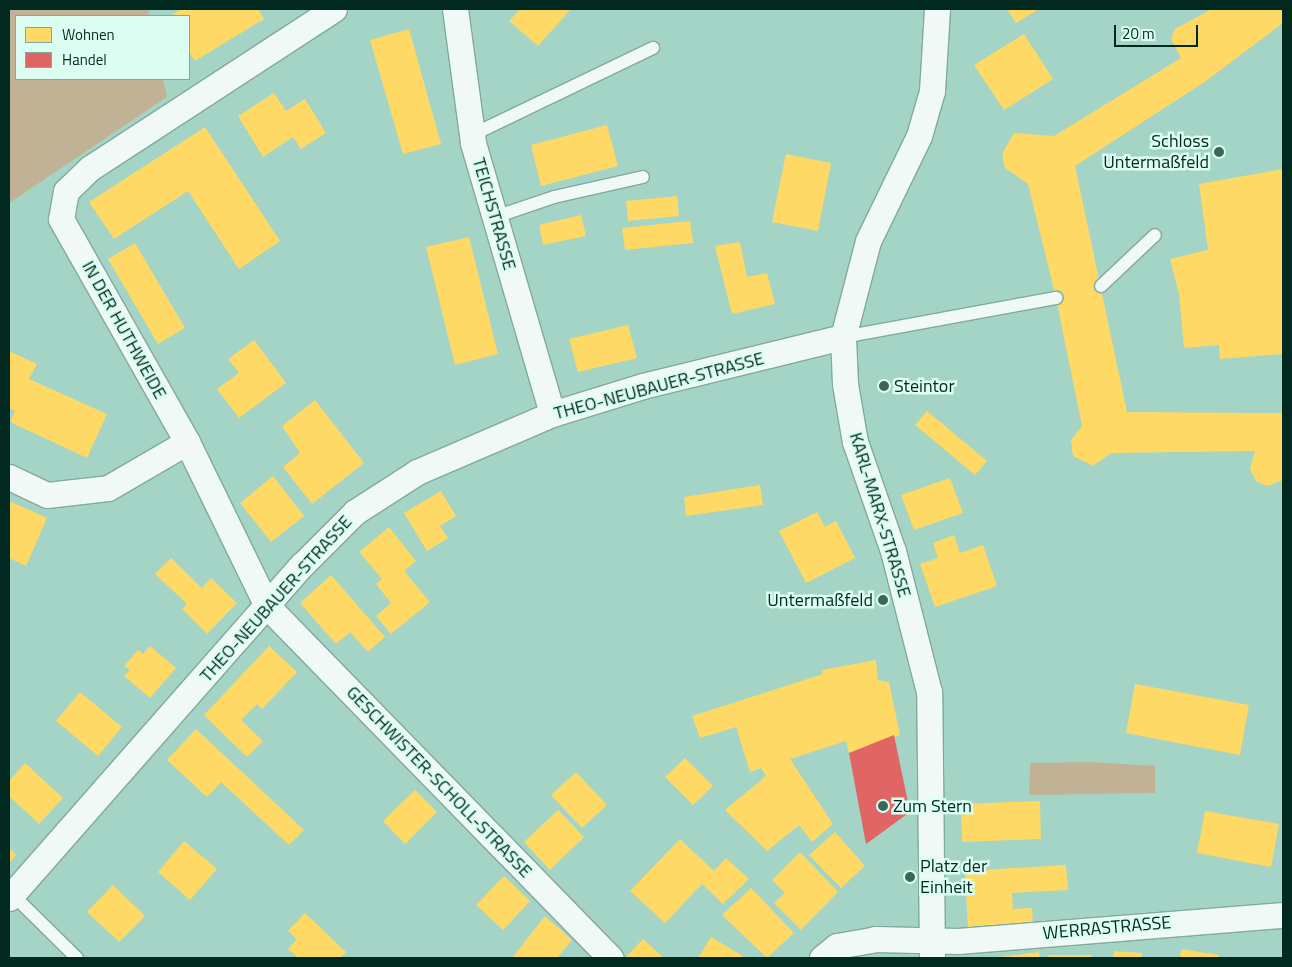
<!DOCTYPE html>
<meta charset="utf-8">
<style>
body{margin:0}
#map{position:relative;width:1292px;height:967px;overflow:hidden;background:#a3d4c5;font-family:"Titillium Web",sans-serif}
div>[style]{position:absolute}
.green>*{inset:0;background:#c2b295}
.homes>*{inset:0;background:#ffd966}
.shops>*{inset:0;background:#e06666}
.roads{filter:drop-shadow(1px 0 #81a99d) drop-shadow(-1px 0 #81a99d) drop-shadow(0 1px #81a99d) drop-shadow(0 -1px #81a99d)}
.service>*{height:12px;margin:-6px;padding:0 6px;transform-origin:6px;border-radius:6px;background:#f1f9f6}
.minor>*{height:25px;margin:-12.5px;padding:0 12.5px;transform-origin:12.5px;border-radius:12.5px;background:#f1f9f6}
.dots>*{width:14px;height:14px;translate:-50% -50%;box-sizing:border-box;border:2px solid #dcfdf2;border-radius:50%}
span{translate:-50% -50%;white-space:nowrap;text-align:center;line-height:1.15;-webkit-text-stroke:5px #dcfdf2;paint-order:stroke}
.poi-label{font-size:18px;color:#01291f}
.right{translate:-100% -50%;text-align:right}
.left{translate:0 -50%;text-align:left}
.street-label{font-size:18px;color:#01291f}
.frame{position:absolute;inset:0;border:10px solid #01291f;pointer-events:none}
.legend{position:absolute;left:15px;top:15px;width:175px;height:65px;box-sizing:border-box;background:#dcfdf2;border:1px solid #84a89e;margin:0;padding:6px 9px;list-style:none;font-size:15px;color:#01291f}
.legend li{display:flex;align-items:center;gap:10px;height:25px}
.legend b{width:25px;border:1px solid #84a89e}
.scale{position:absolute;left:1114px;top:25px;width:84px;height:22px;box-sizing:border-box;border:2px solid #01291f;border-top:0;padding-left:6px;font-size:15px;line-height:18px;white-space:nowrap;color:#01291f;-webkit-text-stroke:4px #dcfdf2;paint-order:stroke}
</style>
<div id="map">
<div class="green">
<div style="clip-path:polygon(9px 9px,148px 9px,150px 16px,16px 16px,16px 79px,163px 79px,167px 97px,9px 203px)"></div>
<div style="clip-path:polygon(1091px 762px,1155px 766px,1155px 793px,1029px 795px,1030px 763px)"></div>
</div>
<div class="homes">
<div style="clip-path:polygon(182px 9px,258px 9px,264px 19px,195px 61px,189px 52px,189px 16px,170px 16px)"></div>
<div style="clip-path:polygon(520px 9px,569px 9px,570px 10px,538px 46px,509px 21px)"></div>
<div style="clip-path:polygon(1007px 9px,1039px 9px,1016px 23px)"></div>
<div style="clip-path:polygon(1212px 9px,1283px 9px,1283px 23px,1206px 81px,1075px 166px,1127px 412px,1283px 413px,1283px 480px,1267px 486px,1256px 481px,1250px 469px,1255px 451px,1111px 453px,1093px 466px,1073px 456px,1071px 440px,1082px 426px,1056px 298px,1028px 184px,1005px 168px,1002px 154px,1014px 133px,1054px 136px,1181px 58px,1171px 39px,1175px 29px)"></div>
<div style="clip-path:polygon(409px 29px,441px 144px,403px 154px,370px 40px)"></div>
<div style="clip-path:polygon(1024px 34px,1053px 79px,1004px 110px,974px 65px)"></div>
<div style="clip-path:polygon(274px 93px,286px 111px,305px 99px,326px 133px,301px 149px,293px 137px,263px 157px,238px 116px)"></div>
<div style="clip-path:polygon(607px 125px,618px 166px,541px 186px,531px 145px)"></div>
<div style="clip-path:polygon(205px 127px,280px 241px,239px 269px,188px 191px,114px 239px,89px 202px)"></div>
<div style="clip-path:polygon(786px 154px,831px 163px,818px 231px,772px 222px)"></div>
<div style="clip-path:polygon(1283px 169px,1283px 354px,1220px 359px,1219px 345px,1184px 348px,1179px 294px,1170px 259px,1208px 250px,1199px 184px)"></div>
<div style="clip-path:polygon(677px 196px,679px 216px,628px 221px,626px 201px)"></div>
<div style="clip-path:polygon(581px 215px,586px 236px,543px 245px,539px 225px)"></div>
<div style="clip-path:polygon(690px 221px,693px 243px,625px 250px,622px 228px)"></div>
<div style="clip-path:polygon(469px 237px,498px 354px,455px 365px,426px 247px)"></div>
<div style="clip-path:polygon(740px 242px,747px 277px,767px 273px,775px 304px,732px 314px,715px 246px)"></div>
<div style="clip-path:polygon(135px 243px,185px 328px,158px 344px,108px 259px)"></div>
<div style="clip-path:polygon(628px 325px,637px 358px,578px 372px,569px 339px)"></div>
<div style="clip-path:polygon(254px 340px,286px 383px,239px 418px,217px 389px,239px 373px,228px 359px)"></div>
<div style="clip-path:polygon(9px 351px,37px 364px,29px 379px,107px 414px,87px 458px,10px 422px,15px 411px,9px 408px)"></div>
<div style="clip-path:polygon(315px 400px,364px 463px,312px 504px,283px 467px,300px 453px,282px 426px)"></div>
<div style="clip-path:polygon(927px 411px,987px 461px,975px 475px,915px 425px)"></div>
<div style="clip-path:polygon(273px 476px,304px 516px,271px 542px,240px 503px)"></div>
<div style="clip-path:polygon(950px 478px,963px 513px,914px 530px,901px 495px)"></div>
<div style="clip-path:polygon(760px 485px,763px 505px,686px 516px,684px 497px)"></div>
<div style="clip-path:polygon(441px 491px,456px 516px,440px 526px,448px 538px,427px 551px,404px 513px)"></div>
<div style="clip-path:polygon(9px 501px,47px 518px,26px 566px,9px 558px)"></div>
<div style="clip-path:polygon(817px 512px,825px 527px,836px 521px,855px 558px,806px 583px,779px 531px)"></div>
<div style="clip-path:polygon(389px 527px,416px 561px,404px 571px,430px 602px,391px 634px,376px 616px,391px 603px,376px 584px,382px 579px,359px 552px)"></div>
<div style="clip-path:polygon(954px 535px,960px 553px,983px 545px,997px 586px,935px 607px,920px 564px,938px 558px,933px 543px)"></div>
<div style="clip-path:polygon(171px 558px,202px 588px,211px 578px,237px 603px,207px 634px,182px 609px,187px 604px,155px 574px)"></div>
<div style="clip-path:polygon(331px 575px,385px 637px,368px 652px,350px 632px,336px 644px,300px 603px)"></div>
<div style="clip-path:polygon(150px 646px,176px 668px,150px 698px,124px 676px,130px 670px,124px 666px,138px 650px,143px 654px)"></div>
<div style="clip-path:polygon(269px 646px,297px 672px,262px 709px,257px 704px,241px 720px,263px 741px,247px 757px,204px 715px)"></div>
<div style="clip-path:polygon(876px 660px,878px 680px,889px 682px,900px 735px,849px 753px,846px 741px,790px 759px,833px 824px,812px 842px,799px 825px,767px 851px,725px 810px,766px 776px,761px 768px,750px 772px,736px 727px,700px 738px,692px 716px,823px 674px,822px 670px)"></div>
<div style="clip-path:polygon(1135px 684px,1249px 705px,1240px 755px,1126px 733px)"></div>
<div style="clip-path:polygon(80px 692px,122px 727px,98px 756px,56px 721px)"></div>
<div style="clip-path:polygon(196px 729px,304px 830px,289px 845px,221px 782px,207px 797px,167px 760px)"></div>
<div style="clip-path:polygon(685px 758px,713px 786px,693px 805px,665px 777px)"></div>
<div style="clip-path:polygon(25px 763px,63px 798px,39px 824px,9px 796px,9px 781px)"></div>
<div style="clip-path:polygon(576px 772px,607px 805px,582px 828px,551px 795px)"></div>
<div style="clip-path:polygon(415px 790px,437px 812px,405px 844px,383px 821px)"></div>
<div style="clip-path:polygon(1040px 801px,1041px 839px,962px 842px,961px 804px)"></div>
<div style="clip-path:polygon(558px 810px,584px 837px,550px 870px,524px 842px)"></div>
<div style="clip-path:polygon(1205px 811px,1279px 824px,1271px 867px,1197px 853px)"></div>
<div style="clip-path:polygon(835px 832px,865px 866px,841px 888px,809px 855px)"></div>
<div style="clip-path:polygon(680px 839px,714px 871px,726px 858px,749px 879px,723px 904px,702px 884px,665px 923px,630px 891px)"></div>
<div style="clip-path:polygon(184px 841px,217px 869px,190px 900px,158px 872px)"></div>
<div style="clip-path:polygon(9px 848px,16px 855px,9px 863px)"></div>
<div style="clip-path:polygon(800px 852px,838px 892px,801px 930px,774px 903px,785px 893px,772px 880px)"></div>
<div style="clip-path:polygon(1066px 865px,1068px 890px,1012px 893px,1013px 909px,1032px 908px,1033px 924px,968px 928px,965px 871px)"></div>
<div style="clip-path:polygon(504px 876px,530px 901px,503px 930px,476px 905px)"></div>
<div style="clip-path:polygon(113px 885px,145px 916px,119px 942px,87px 912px)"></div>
<div style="clip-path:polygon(751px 888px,794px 933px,767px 958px,722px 915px)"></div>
<div style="clip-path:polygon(305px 913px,346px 952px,340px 958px,298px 958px,288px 949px,297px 939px,288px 931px)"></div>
<div style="clip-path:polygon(545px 916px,572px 940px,557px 958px,512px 958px)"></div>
<div style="clip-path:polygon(711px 937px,746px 958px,698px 958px)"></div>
<div style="clip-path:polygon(643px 939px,664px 958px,625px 958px)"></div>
<div style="clip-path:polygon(1181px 949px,1219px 955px,1219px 958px,1180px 958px)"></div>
<div style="clip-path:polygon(1114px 951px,1142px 953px,1142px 958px,1113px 958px)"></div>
<div style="clip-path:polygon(1039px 952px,1040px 958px,999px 958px,999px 957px)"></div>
<div style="clip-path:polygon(1048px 955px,1092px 955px,1092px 958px,1048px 958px)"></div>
</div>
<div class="shops">
<div style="clip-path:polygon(894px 735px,910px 812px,866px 844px,849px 753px)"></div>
</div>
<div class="roads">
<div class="service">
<div style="left:472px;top:135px;width:201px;rotate:-25.7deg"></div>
<div style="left:495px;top:217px;width:62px;rotate:-18.7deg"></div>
<div style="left:554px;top:197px;width:91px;rotate:-12.7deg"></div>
<div style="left:1101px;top:286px;width:74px;rotate:-43.4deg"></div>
<div style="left:843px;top:337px;width:217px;rotate:-10.4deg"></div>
<div style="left:12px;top:894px;width:91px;rotate:44.6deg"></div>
</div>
<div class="minor">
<div style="left:334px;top:9px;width:291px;rotate:146.9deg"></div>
<div style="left:90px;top:168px;width:33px;rotate:136deg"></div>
<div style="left:66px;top:191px;width:28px;rotate:100deg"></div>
<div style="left:61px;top:219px;width:256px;rotate:60.5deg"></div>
<div style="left:187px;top:442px;width:182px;rotate:64deg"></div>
<div style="left:267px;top:606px;width:492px;rotate:45.7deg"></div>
<div style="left:455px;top:9px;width:135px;rotate:82.3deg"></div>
<div style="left:473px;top:143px;width:282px;rotate:73.7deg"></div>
<div style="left:9px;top:477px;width:42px;rotate:25.3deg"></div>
<div style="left:47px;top:495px;width:61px;rotate:-6.5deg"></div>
<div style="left:108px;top:488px;width:91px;rotate:-30.2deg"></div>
<div style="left:9px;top:898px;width:444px;rotate:-48.7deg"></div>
<div style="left:302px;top:565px;width:75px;rotate:-45deg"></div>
<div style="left:355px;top:512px;width:74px;rotate:-32.8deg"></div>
<div style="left:417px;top:472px;width:147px;rotate:-23.2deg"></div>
<div style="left:552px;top:414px;width:95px;rotate:-17.1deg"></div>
<div style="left:643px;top:386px;width:206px;rotate:-13.8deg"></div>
<div style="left:822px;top:958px;width:19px;rotate:-39deg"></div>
<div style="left:837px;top:946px;width:39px;rotate:-10deg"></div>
<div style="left:875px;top:939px;width:83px;rotate:1.4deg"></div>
<div style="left:958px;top:941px;width:326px;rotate:-4.6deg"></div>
<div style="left:932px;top:958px;width:266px;rotate:-90.6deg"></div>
<div style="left:929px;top:692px;width:146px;rotate:-104.3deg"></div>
<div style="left:893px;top:551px;width:115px;rotate:-109.2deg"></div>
<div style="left:855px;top:442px;width:59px;rotate:-99.8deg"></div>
<div style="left:845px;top:384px;width:47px;rotate:-92.4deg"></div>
<div style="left:843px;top:337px;width:99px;rotate:-75.4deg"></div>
<div style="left:868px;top:241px;width:117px;rotate:-64.1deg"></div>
<div style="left:919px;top:136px;width:47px;rotate:-73.9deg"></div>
<div style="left:932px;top:91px;width:82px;rotate:-86.5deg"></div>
</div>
</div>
<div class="dots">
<div style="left:1219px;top:152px;background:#3a6559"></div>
<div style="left:884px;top:386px;background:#3a6559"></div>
<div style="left:883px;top:600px;background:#3a6559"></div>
<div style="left:883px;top:806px;background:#3a6559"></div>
<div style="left:910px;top:877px;background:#3a6559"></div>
</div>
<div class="poi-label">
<span class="right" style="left:1209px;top:152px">Schloss<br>Untermaßfeld</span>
<span class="left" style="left:894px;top:386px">Steintor</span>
<span class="right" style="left:873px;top:600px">Untermaßfeld</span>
<span class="left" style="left:893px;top:806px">Zum Stern</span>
<span class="left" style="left:920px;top:877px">Platz der<br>Einheit</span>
</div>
<div class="street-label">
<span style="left:494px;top:214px;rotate:74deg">TEICHSTRASSE</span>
<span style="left:124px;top:330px;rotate:61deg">IN DER HUTHWEIDE</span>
<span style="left:659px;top:386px;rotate:-15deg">THEO-NEUBAUER-STRASSE</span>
<span style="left:880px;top:515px;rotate:73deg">KARL-MARX-STRASSE</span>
<span style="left:276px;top:599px;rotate:-48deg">THEO-NEUBAUER-STRASSE</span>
<span style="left:439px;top:782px;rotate:46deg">GESCHWISTER-SCHOLL-STRASSE</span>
<span style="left:1107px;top:928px;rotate:-5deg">WERRASTRASSE</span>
</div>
<div class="frame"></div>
<ul class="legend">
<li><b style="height:14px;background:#ffd966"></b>Wohnen</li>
<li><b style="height:14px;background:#e06666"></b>Handel</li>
</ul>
<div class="scale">20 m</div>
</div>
